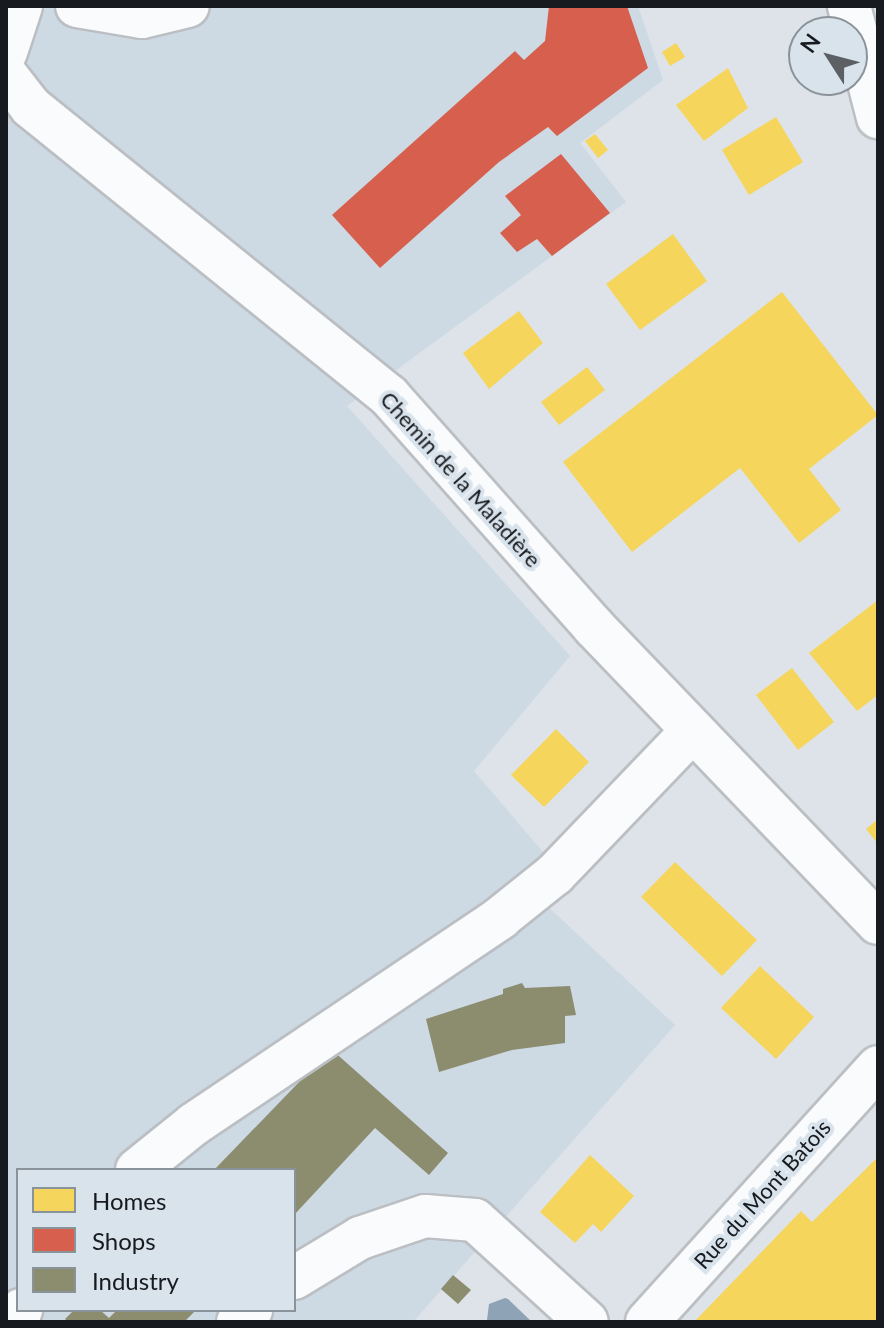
<!DOCTYPE html>
<meta charset="utf-8">
<style>
body{margin:0}
#map{position:relative;width:884px;height:1328px;overflow:hidden;background:#dde3e8;font-family:Lato,sans-serif}
div>[style]{position:absolute}
.built>*{inset:0;background:#cdd9e3}
.water>*{inset:0;background:#8ea3b6}
.homes>*{inset:0;background:#f6d55c}
.shops>*{inset:0;background:#d6604d}
.industry>*{inset:0;background:#8c8c6e}
.roads{filter:drop-shadow(2px 0 #bbbfc3) drop-shadow(-2px 0 #bbbfc3) drop-shadow(0 2px #bbbfc3) drop-shadow(0 -2px #bbbfc3)}
.minor>*{height:42px;margin:-21px;padding:0 21px;transform-origin:21px;border-radius:21px;background:#fafbfc}
span{translate:-50% -50%;white-space:nowrap;text-align:center;line-height:1.15;-webkit-text-stroke:8px #d9e3ec;paint-order:stroke}
.street-label{font-size:22px;color:#171a1e}
.frame{position:absolute;inset:0;border:8px solid #171a1e;pointer-events:none}
.legend{position:absolute;left:16px;top:1168px;width:280px;height:144px;box-sizing:border-box;background:#d9e3ec;border:2px solid #8b939a;margin:0;padding:10px 14px;list-style:none;font-size:24px;color:#171a1e}
.legend li{display:flex;align-items:center;gap:16px;height:40px}
.legend b{width:40px;border:2px solid #8b939a}
.north{position:absolute;left:788px;top:16px;width:80px;height:80px;box-sizing:border-box;background:#d9e3ec;border:2px solid #8b939a;border-radius:50%;rotate:306deg;font-size:22px;font-weight:700;line-height:32px;text-align:center;color:#171a1e}
.north::after{content:'';display:block;margin:auto;width:28px;height:36px;background:#5c6065;clip-path:polygon(50% 0,100% 100%,50% 72%,0 100%)}
</style>
<div id="map">
<div class="built">
<div style="clip-path:polygon(evenodd,6px 6px,638px 6px,663px 80px,580px 143px,626px 202px,347px 406px,570px 656px,474px 771px,543px 852px,545px 904px,675px 1025px,413px 1322px,6px 1322px,6px 6px,18px 1170px,294px 1170px,294px 1310px,18px 1310px,18px 1170px)"></div>
</div>
<div class="water">
<div style="clip-path:polygon(505px 1298px,508px 1299px,532px 1322px,487px 1320px,489px 1304px)"></div>
</div>
<div class="homes">
<div style="clip-path:polygon(676px 43px,685px 57px,670px 66px,662px 52px)"></div>
<div style="clip-path:polygon(728px 68px,748px 108px,704px 141px,676px 105px)"></div>
<div style="clip-path:polygon(776px 117px,803px 162px,749px 195px,722px 150px)"></div>
<div style="clip-path:polygon(595px 134px,608px 150px,598px 158px,585px 141px)"></div>
<div style="clip-path:polygon(673px 234px,707px 281px,640px 330px,606px 284px)"></div>
<div style="clip-path:polygon(782px 292px,878px 415px,809px 469px,841px 510px,799px 543px,740px 468px,632px 552px,563px 462px)"></div>
<div style="clip-path:polygon(519px 311px,543px 343px,489px 389px,463px 353px)"></div>
<div style="clip-path:polygon(587px 367px,605px 390px,559px 425px,541px 402px)"></div>
<div style="clip-path:polygon(878px 600px,878px 695px,857px 711px,809px 653px)"></div>
<div style="clip-path:polygon(792px 668px,834px 722px,798px 750px,756px 695px)"></div>
<div style="clip-path:polygon(556px 729px,589px 762px,544px 807px,511px 775px)"></div>
<div style="clip-path:polygon(878px 819px,878px 844px,866px 829px)"></div>
<div style="clip-path:polygon(675px 862px,757px 940px,722px 976px,641px 897px)"></div>
<div style="clip-path:polygon(760px 966px,814px 1017px,776px 1059px,721px 1008px)"></div>
<div style="clip-path:polygon(590px 1155px,634px 1196px,601px 1232px,593px 1224px,575px 1243px,540px 1212px)"></div>
<div style="clip-path:polygon(878px 1157px,878px 1322px,694px 1322px,801px 1211px,812px 1222px)"></div>
</div>
<div class="shops">
<div style="clip-path:polygon(549px 6px,627px 6px,648px 68px,557px 136px,548px 127px,499px 162px,380px 268px,332px 215px,515px 51px,524px 60px,545px 41px)"></div>
<div style="clip-path:polygon(561px 154px,610px 213px,552px 256px,537px 239px,517px 252px,500px 233px,521px 215px,505px 196px)"></div>
</div>
<div class="industry">
<div style="clip-path:polygon(522px 983px,525px 988px,570px 986px,576px 1015px,565px 1016px,565px 1043px,512px 1050px,439px 1072px,426px 1019px,503px 994px,503px 989px)"></div>
<div style="clip-path:polygon(331px 1049px,448px 1153px,429px 1175px,375px 1128px,294px 1215px,294px 1170px,214px 1170px)"></div>
<div style="clip-path:polygon(453px 1275px,471px 1290px,458px 1304px,441px 1289px)"></div>
<div style="clip-path:polygon(74px 1310px,100px 1310px,109px 1318px,117px 1310px,196px 1310px,184px 1322px,68px 1322px,65px 1319px)"></div>
</div>
<div class="roads">
<div class="minor">
<div style="left:77px;top:6px;width:66px;rotate:9.6deg"></div>
<div style="left:142px;top:17px;width:47px;rotate:-13.4deg"></div>
<div style="left:849px;top:6px;width:115px;rotate:75.4deg"></div>
<div style="left:6px;top:52px;width:48px;rotate:-71.9deg"></div>
<div style="left:6px;top:75px;width:41px;rotate:52deg"></div>
<div style="left:31px;top:107px;width:460px;rotate:38.9deg"></div>
<div style="left:389px;top:396px;width:309px;rotate:48.4deg"></div>
<div style="left:594px;top:627px;width:410px;rotate:46.2deg"></div>
<div style="left:137px;top:1170px;width:73px;rotate:-38.9deg"></div>
<div style="left:194px;top:1124px;width:369px;rotate:-33.9deg"></div>
<div style="left:500px;top:918px;width:70px;rotate:-38.7deg"></div>
<div style="left:555px;top:874px;width:199px;rotate:-46.2deg"></div>
<div style="left:294px;top:1278px;width:77px;rotate:-31.2deg"></div>
<div style="left:360px;top:1238px;width:69px;rotate:-18.7deg"></div>
<div style="left:425px;top:1216px;width:50px;rotate:4.6deg"></div>
<div style="left:475px;top:1220px;width:151px;rotate:42.3deg"></div>
<div style="left:14px;top:1322px;width:14px;rotate:-60deg"></div>
<div style="left:238px;top:1322px;width:18px;rotate:-43deg"></div>
<div style="left:647px;top:1322px;width:344px;rotate:-47.8deg"></div>
</div>
</div>
<div class="street-label">
<span style="left:461px;top:479px;rotate:48deg">Chemin de la Maladière</span>
<span style="left:762px;top:1194px;rotate:-48deg">Rue du Mont Batois</span>
</div>
<div class="frame"></div>
<ul class="legend">
<li><b style="height:22px;background:#f6d55c"></b>Homes</li>
<li><b style="height:22px;background:#d6604d"></b>Shops</li>
<li><b style="height:22px;background:#8c8c6e"></b>Industry</li>
</ul>
<div class="north">N</div>
</div>
